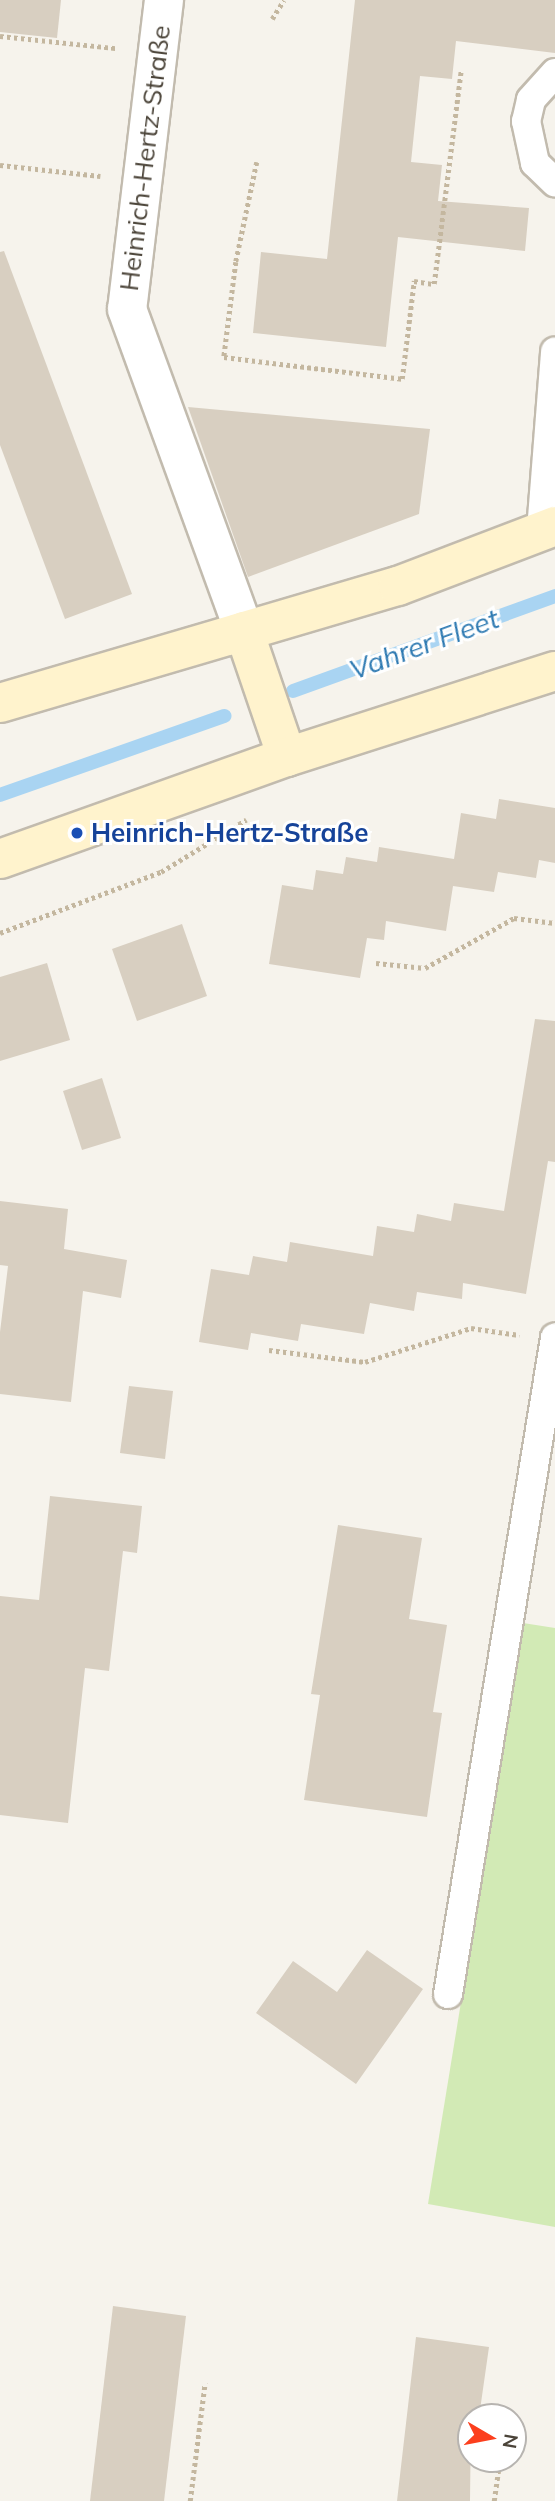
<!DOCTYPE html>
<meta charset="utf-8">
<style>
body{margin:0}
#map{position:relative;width:555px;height:2501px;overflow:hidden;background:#f6f3ec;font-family:Mulish,sans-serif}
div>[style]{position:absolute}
.green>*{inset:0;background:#d2eab5}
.stream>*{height:14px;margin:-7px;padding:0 7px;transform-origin:7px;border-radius:7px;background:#a9d4f2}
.building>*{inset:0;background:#d8cfc1}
.path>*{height:4.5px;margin-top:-2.25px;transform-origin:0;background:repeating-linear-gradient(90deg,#c4b79f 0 3.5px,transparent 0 7px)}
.roads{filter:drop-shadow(2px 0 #c2bbae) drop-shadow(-2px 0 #c2bbae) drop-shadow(0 2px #c2bbae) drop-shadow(0 -2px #c2bbae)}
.service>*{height:28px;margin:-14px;padding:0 14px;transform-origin:14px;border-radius:14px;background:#fff}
.minor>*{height:38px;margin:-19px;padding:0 19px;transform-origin:19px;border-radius:19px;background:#fff}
.secondary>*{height:38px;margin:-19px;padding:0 19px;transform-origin:19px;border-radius:19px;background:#fff3cd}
.dots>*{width:19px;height:19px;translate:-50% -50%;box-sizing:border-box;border:4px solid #fff;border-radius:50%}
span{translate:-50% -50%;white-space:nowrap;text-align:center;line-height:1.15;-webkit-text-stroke:6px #fff;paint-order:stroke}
.street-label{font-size:26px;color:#4b4439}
.transit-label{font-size:26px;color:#164399;font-weight:700}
.left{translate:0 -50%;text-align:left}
.water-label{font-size:28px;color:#2e7ab2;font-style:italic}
.north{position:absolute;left:457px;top:2403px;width:70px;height:70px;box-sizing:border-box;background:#fff;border:2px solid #b7b4b0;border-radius:50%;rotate:100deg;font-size:19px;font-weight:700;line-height:28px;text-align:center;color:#4b4439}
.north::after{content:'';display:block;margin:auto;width:24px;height:32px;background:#fc3f1d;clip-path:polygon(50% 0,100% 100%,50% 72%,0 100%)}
</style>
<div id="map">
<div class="green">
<div style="clip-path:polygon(523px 1623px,555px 1628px,555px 2227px,428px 2204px)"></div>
</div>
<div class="stream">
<div style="left:293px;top:691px;width:279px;rotate:-19.9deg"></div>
<div style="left:0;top:795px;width:238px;rotate:-19.4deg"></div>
</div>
<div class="building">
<div style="clip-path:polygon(0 0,61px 0,57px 38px,0 32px)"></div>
<div style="clip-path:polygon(355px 0,555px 0,555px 53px,456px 41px,452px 79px,420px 76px,411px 162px,442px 165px,438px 201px,529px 208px,525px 251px,398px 237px,386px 347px,253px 333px,261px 252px,327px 259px)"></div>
<div style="clip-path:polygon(4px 251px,132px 594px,65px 619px,0 445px,0 252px)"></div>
<div style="clip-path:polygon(188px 407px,430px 429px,419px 514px,248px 577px)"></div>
<div style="clip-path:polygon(499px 799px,555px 808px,555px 863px,539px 860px,536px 878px,498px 872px,494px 892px,453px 886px,446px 931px,386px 921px,384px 940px,367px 938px,360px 978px,269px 964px,282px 885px,313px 890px,316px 870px,343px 874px,346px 857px,377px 862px,379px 847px,454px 859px,461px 813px,496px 819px)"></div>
<div style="clip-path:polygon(182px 924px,207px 996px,137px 1021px,112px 949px)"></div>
<div style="clip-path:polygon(47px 963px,70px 1040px,0 1061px,0 977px)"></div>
<div style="clip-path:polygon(535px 1019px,555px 1021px,555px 1162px,548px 1161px,526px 1294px,463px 1283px,462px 1299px,417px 1292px,414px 1311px,370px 1303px,364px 1334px,301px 1324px,298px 1341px,251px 1333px,248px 1350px,199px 1342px,211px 1269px,249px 1275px,253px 1256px,287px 1262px,290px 1242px,373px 1256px,377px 1226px,414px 1232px,417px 1214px,451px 1221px,454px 1203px,504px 1211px)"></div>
<div style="clip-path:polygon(102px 1078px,121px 1138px,82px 1150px,63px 1091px)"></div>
<div style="clip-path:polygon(0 1201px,68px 1209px,64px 1249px,127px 1260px,121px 1298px,83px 1291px,71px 1402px,0 1394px,0 1332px,8px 1266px,0 1265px)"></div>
<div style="clip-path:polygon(129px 1386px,173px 1391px,165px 1459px,120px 1453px)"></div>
<div style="clip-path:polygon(50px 1496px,142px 1506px,137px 1553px,123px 1551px,109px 1671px,85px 1668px,68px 1823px,0 1815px,0 1596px,39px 1600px)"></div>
<div style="clip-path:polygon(338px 1525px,422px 1538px,409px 1619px,447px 1625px,433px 1712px,442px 1713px,427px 1817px,304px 1800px,320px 1695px,311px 1694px)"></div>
<div style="clip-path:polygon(367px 1950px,423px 1989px,356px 2084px,256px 2013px,293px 1961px,337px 1992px)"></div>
<div style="clip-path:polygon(113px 2306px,186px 2316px,164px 2501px,90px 2501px)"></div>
<div style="clip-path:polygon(416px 2337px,489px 2347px,479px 2417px,471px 2417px,470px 2501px,397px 2501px)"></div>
</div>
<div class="path">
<div style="left:272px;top:19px;width:22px;rotate:-58deg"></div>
<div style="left:0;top:36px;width:116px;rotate:6deg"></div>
<div style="left:257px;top:162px;width:102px;rotate:101.9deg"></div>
<div style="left:236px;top:262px;width:96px;rotate:97.2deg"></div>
<div style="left:224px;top:357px;width:179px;rotate:7deg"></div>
<div style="left:402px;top:379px;width:99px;rotate:-83deg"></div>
<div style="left:414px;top:281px;width:20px;rotate:9deg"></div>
<div style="left:434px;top:284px;width:216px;rotate:-82.8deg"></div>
<div style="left:0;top:165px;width:101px;rotate:6.3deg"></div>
<div style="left:0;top:933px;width:172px;rotate:-20.8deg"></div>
<div style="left:161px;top:872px;width:100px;rotate:-31.5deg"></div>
<div style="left:376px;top:963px;width:49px;rotate:5.8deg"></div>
<div style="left:425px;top:968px;width:102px;rotate:-29.3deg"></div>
<div style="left:514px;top:918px;width:41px;rotate:7deg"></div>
<div style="left:269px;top:1350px;width:97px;rotate:7.1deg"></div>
<div style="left:365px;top:1362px;width:111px;rotate:-17.8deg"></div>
<div style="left:471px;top:1328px;width:49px;rotate:8.3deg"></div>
<div style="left:190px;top:2501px;width:119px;rotate:-82.8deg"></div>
<div style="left:494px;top:2501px;width:42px;rotate:-81.9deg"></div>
</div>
<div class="roads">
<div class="service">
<div style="left:555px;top:73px;width:36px;rotate:132deg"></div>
<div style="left:531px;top:100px;width:22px;rotate:103deg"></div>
<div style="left:526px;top:121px;width:43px;rotate:77.9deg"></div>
<div style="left:535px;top:163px;width:28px;rotate:44deg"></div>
<div style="left:541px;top:531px;width:180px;rotate:-85.5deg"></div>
<div style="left:448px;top:1994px;width:665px;rotate:-80.74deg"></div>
</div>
<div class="minor">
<div style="left:164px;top:0;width:311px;rotate:96.8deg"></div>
<div style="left:127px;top:309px;width:343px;rotate:70deg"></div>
</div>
<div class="secondary">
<div style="left:244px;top:631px;width:133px;rotate:71.2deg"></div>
<div style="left:0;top:703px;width:415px;rotate:-16.4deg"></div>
<div style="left:398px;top:586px;width:168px;rotate:-20.9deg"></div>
<div style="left:0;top:859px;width:305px;rotate:-19.6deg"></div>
<div style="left:287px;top:757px;width:281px;rotate:-17.8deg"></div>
</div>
</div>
<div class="dots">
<div style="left:77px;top:833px;background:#1a4fb4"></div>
</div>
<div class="street-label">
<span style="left:145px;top:158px;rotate:-83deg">Heinrich-Hertz-Straße</span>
</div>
<div class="transit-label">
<span class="left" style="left:91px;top:833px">Heinrich-Hertz-Straße</span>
</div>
<div class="water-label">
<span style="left:424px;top:644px;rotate:-20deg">Vahrer Fleet</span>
</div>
<div class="north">N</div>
</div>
